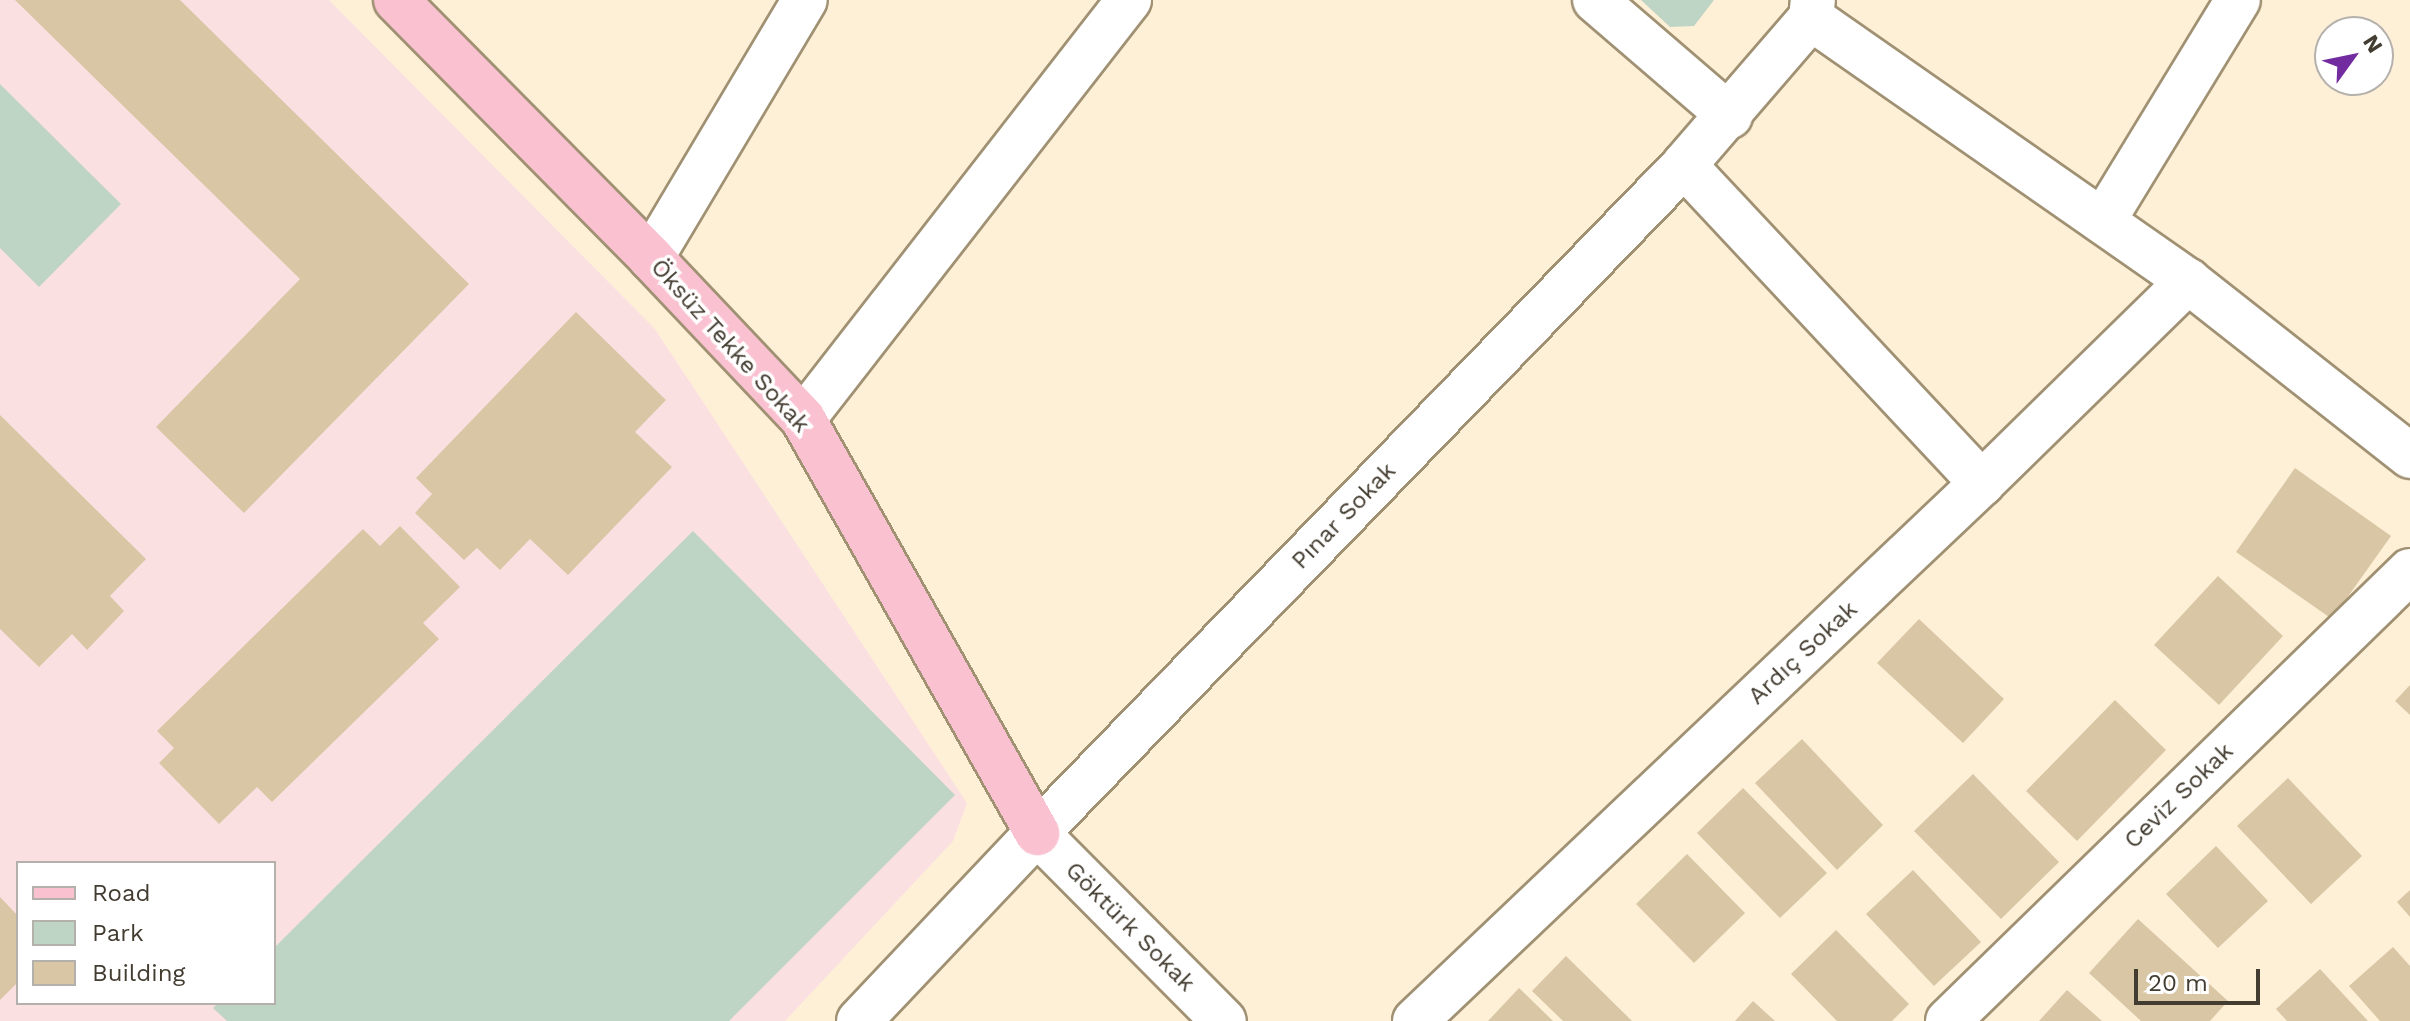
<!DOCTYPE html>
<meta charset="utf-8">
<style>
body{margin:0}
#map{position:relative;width:2410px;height:1021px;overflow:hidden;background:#fef0d7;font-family:"Work Sans",sans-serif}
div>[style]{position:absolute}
.education>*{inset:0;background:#fbe0e1}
.green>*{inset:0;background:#bed4c4}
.building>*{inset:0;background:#d8c6a5}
.roads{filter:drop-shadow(2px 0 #a09173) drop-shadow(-2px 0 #a09173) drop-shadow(0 2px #a09173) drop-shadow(0 -2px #a09173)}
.minor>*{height:44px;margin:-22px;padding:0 22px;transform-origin:22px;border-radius:22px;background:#fff}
.major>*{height:44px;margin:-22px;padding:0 22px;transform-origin:22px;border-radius:22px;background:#fac2d1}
span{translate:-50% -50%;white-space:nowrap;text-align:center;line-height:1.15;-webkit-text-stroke:7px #fff;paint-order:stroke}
.street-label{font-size:24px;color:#433c30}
.legend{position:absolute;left:16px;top:861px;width:260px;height:144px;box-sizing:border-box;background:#fff;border:2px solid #b4b1ac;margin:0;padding:10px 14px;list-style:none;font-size:24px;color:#433c30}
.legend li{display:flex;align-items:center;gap:16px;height:40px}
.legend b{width:40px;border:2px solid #b4b1ac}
.north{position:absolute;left:2314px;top:16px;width:80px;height:80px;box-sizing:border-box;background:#fff;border:2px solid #b4b1ac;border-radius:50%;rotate:57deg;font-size:22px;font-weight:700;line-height:32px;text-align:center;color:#433c30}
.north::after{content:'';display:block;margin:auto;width:28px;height:36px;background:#722ca0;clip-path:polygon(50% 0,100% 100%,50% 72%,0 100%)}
.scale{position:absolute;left:2134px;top:969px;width:126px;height:36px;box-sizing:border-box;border:4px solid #433c30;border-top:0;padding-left:10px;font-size:24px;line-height:28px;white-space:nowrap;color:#433c30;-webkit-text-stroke:6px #fff;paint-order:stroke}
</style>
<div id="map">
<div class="education">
<div style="clip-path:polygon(evenodd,0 0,329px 0,655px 329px,967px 803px,953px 841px,785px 1021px,0 1021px,0 0,18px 863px,274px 863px,274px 1003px,18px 1003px,18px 863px)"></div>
</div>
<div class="green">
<div style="clip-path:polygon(1641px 0,1714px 0,1694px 26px,1670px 27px)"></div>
<div style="clip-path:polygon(0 84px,121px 204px,39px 287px,0 248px)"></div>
<div style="clip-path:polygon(693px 531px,955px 795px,729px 1021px,227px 1021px,213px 1008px,218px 1003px,274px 1003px,274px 948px)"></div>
</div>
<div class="building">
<div style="clip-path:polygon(15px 0,180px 0,469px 284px,244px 513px,156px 427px,300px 279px)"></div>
<div style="clip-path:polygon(576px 312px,666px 400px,635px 432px,672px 467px,568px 575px,530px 539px,500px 570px,477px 548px,464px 560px,415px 513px,432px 494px,416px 478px)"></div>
<div style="clip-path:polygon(0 415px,146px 559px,110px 596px,124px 611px,87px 650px,72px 634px,39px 667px,0 629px)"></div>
<div style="clip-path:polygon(2295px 468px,2391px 536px,2332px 619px,2236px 552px)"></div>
<div style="clip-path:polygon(400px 526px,460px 587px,423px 623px,439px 639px,272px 802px,257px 787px,219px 824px,159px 763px,174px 748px,157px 731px,363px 529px,380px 546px)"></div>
<div style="clip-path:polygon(2218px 576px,2283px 636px,2219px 705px,2154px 645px)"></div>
<div style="clip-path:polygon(1919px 619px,2004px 699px,1963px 743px,1877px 663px)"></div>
<div style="clip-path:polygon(2410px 685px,2410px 715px,2395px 701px)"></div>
<div style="clip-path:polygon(2115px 700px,2166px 750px,2077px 841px,2026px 791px)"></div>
<div style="clip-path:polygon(1802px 739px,1883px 825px,1837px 870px,1755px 783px)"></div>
<div style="clip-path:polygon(1973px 774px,2059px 862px,2001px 919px,1914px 831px)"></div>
<div style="clip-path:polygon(2288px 778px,2362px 856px,2311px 904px,2237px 826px)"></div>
<div style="clip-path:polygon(1743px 788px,1827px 873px,1780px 918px,1697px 833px)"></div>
<div style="clip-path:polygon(2216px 846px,2268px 901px,2218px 948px,2166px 894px)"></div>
<div style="clip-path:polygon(1687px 854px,1745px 913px,1694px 963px,1636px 904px)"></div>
<div style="clip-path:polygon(1913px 870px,1981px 942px,1934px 986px,1866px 914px)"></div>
<div style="clip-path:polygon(2410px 890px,2410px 917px,2397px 902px)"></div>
<div style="clip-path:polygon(0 897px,18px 916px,18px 982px,0 1000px)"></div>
<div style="clip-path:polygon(2138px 919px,2228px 1001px,2210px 1021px,2141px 1021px,2089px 973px)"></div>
<div style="clip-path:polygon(1836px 930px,1909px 1004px,1892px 1021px,1837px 1021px,1791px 974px)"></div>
<div style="clip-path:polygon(2393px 947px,2410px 966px,2410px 1021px,2380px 1021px,2349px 986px)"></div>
<div style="clip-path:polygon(1566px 956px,1632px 1021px,1563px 1021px,1532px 991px)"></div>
<div style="clip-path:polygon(2320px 969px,2368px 1021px,2287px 1021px,2276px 1009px)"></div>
<div style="clip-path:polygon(1519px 988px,1553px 1021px,1488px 1021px)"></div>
<div style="clip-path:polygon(2067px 990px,2102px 1021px,2039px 1021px)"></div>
<div style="clip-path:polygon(1753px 1001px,1775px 1021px,1735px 1021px)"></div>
</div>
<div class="roads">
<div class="minor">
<div style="left:1595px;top:0;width:178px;rotate:40.7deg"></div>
<div style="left:1811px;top:18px;width:460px;rotate:34.9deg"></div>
<div style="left:2188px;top:281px;width:283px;rotate:38.2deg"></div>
<div style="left:1684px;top:165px;width:436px;rotate:46.9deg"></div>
<div style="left:2103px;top:221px;width:259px;rotate:-58.6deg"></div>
<div style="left:651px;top:258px;width:300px;rotate:-59.2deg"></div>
<div style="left:803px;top:419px;width:531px;rotate:-52.12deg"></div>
<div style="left:1037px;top:833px;width:265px;rotate:45.2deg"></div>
<div style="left:859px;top:1021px;width:259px;rotate:-46.6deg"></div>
<div style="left:1037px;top:833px;width:930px;rotate:-45.91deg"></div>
<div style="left:1684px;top:165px;width:194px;rotate:-49.2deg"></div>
<div style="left:1811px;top:18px;width:18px;rotate:-84deg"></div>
<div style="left:1415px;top:1021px;width:782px;rotate:-43.5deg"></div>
<div style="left:1982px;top:483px;width:289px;rotate:-44.4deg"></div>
<div style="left:1948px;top:1021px;width:645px;rotate:-44.25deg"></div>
</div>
<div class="major">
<div style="left:396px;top:0;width:363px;rotate:45.3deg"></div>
<div style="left:651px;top:258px;width:221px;rotate:46.6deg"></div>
<div style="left:803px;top:419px;width:476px;rotate:60.5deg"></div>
</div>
</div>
<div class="street-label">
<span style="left:730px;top:346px;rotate:48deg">Öksüz Tekke Sokak</span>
<span style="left:1344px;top:516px;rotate:-46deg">Pınar Sokak</span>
<span style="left:1803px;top:653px;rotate:-43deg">Ardıç Sokak</span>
<span style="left:2179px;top:796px;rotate:-44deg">Ceviz Sokak</span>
<span style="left:1130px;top:927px;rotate:45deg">Göktürk Sokak</span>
</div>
<ul class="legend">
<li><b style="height:10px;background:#fac2d1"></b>Road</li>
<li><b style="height:22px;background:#bed4c4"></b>Park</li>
<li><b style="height:22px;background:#d8c6a5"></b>Building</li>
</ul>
<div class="north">N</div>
<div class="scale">20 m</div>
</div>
